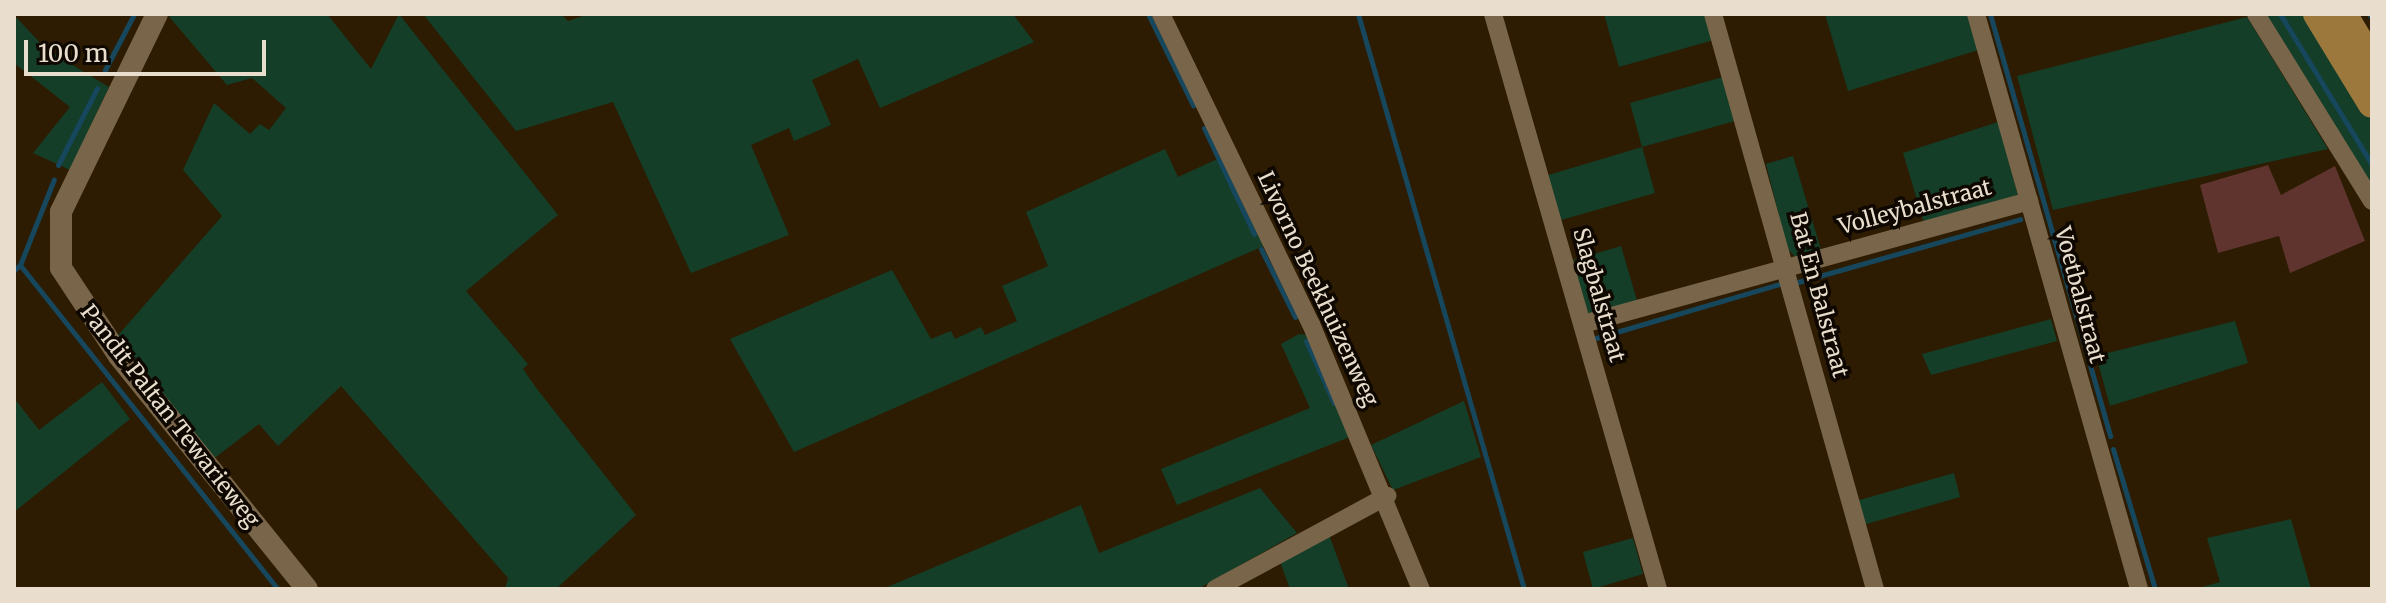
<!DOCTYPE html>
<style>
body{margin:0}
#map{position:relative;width:2386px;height:603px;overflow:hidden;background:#2d1c01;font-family:Merriweather,serif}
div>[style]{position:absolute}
.green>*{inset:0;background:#143e28}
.stream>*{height:5px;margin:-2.5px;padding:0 2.5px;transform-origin:2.5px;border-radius:2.5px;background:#16475d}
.building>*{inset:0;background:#5f342f}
.minor>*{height:18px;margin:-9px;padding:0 9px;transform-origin:9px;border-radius:9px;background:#796549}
.tertiary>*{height:22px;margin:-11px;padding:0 11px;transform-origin:11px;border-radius:11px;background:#796549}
.primary>*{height:28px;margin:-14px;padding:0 14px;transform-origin:14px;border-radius:14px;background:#9d783d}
span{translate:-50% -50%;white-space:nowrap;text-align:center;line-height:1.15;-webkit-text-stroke:7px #0f0801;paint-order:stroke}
.street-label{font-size:22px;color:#e9dece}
.frame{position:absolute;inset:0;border:16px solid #e9dece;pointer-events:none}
.scale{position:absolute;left:24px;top:40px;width:242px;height:36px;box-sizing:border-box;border:4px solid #e9dece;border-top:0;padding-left:10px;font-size:24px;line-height:28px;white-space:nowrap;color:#e9dece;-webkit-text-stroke:6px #0f0801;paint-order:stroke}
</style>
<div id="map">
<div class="green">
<div style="clip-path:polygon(167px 14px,327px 14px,371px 69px,399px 14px,558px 215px,466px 291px,528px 364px,523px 369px,537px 389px,636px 515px,556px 589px,505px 589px,508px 578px,341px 386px,278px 446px,259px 424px,212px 460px,114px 340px,222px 216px,183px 170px,214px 103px,250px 134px,260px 124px,269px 130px,286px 108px,252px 78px,227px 85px)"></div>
<div style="clip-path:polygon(423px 14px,561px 14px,568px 21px,589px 14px,1013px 14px,1034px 42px,880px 108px,858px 59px,812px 80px,831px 125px,794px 141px,789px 128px,751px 145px,789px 235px,691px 273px,613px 102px,516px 131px)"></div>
<div style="clip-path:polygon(1604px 14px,1710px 14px,1717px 39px,1619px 67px)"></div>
<div style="clip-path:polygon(1825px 14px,1967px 14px,1978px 50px,1848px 91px)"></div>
<div style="clip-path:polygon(2263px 14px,2308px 14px,2372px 118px,2372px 187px)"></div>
<div style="clip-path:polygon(14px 15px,46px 49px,109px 87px,70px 170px,33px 153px,70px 107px,14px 63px)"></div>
<div style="clip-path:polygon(2247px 17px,2328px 149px,2053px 210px,2017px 76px)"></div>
<div style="clip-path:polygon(1723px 77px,1735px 121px,1642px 147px,1655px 193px,1558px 221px,1545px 176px,1642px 147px,1630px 103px)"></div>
<div style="clip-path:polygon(1998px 122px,2018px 195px,1924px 223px,1903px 153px)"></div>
<div style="clip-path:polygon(1165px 149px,1178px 177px,1224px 156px,1266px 245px,794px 452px,730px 339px,892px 270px,931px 339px,951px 331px,955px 339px,981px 327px,985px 335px,1017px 321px,1002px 286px,1048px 266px,1026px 212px)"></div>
<div style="clip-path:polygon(1793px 156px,1822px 253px,1796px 258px,1787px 248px,1766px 164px)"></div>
<div style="clip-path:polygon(1621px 246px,1638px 304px,1587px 316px,1570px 261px)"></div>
<div style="clip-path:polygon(2051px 319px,2057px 341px,1931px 375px,1922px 354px)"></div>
<div style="clip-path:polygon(2235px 321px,2248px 363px,2110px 406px,2096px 356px)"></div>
<div style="clip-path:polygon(1299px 334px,1306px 335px,1355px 435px,1177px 505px,1161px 469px,1310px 408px,1281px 344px)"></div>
<div style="clip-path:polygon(102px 382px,130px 419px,14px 512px,14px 398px,39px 430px)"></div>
<div style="clip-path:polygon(1464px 401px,1481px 457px,1393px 490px,1371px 445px)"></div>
<div style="clip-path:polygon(1954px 473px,1960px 497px,1863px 525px,1856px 501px)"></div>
<div style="clip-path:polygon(1260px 488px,1297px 533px,1198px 589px,885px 588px,1081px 505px,1099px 553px)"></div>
<div style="clip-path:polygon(2291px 519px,2311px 589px,2195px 589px,2220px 582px,2207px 538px)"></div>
<div style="clip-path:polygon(1328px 532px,1349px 589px,1290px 589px,1279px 559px)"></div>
<div style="clip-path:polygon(1633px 538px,1643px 574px,1593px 589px,1583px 552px)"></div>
</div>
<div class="stream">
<div style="left:1148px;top:14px;width:102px;rotate:63.7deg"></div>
<div style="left:1358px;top:14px;width:598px;rotate:73.9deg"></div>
<div style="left:1990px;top:14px;width:439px;rotate:74.1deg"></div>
<div style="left:2280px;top:14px;width:177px;rotate:58.6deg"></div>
<div style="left:2369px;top:14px;width:5px;rotate:53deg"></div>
<div style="left:105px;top:70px;width:63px;rotate:-62.6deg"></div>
<div style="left:1204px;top:128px;width:117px;rotate:64.7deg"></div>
<div style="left:58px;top:165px;width:86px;rotate:-63.1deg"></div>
<div style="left:1261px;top:249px;width:76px;rotate:63.4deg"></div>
<div style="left:20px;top:265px;width:92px;rotate:-68.4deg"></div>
<div style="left:14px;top:270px;width:8px;rotate:-40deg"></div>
<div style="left:20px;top:265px;width:414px;rotate:51.5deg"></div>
<div style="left:1798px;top:282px;width:231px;rotate:-15.8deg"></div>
<div style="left:1596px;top:338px;width:192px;rotate:-16.4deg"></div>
<div style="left:1306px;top:341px;width:68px;rotate:65.7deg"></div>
<div style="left:2113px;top:449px;width:146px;rotate:73.3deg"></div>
</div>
<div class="building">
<div style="clip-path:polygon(2268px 165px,2281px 195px,2335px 166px,2365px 241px,2290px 273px,2279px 236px,2218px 253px,2200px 185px)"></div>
</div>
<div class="minor">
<div style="left:1161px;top:14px;width:344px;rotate:64.2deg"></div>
<div style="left:1311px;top:324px;width:287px;rotate:67.5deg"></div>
<div style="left:1493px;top:14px;width:598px;rotate:73.99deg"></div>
<div style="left:1713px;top:14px;width:597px;rotate:74.27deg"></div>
<div style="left:1976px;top:14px;width:598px;rotate:74.17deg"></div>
<div style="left:2256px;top:14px;width:220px;rotate:58.2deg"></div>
<div style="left:1583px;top:324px;width:463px;rotate:-15.4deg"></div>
<div style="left:1215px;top:589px;width:196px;rotate:-28.4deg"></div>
</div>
<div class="tertiary">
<div style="left:157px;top:14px;width:220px;rotate:115.9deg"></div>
<div style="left:61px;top:212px;width:56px;rotate:90deg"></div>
<div style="left:61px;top:268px;width:105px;rotate:56.6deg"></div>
<div style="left:119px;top:356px;width:299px;rotate:51.1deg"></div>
</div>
<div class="primary">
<div style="left:2317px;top:14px;width:105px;rotate:58.6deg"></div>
<div style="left:2343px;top:14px;width:56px;rotate:58.9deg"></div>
</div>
<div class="street-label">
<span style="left:1915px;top:207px;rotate:-15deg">Volleybalstraat</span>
<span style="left:1318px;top:289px;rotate:65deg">Livorno Beekhuizenweg</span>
<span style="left:1599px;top:295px;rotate:74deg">Slagbalstraat</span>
<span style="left:1819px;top:295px;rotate:75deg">Bat En Balstraat</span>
<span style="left:2080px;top:295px;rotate:75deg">Voetbalstraat</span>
<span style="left:170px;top:416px;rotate:52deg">Pandit Paltan Tewarieweg</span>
</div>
<div class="frame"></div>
<div class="scale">100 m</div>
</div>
